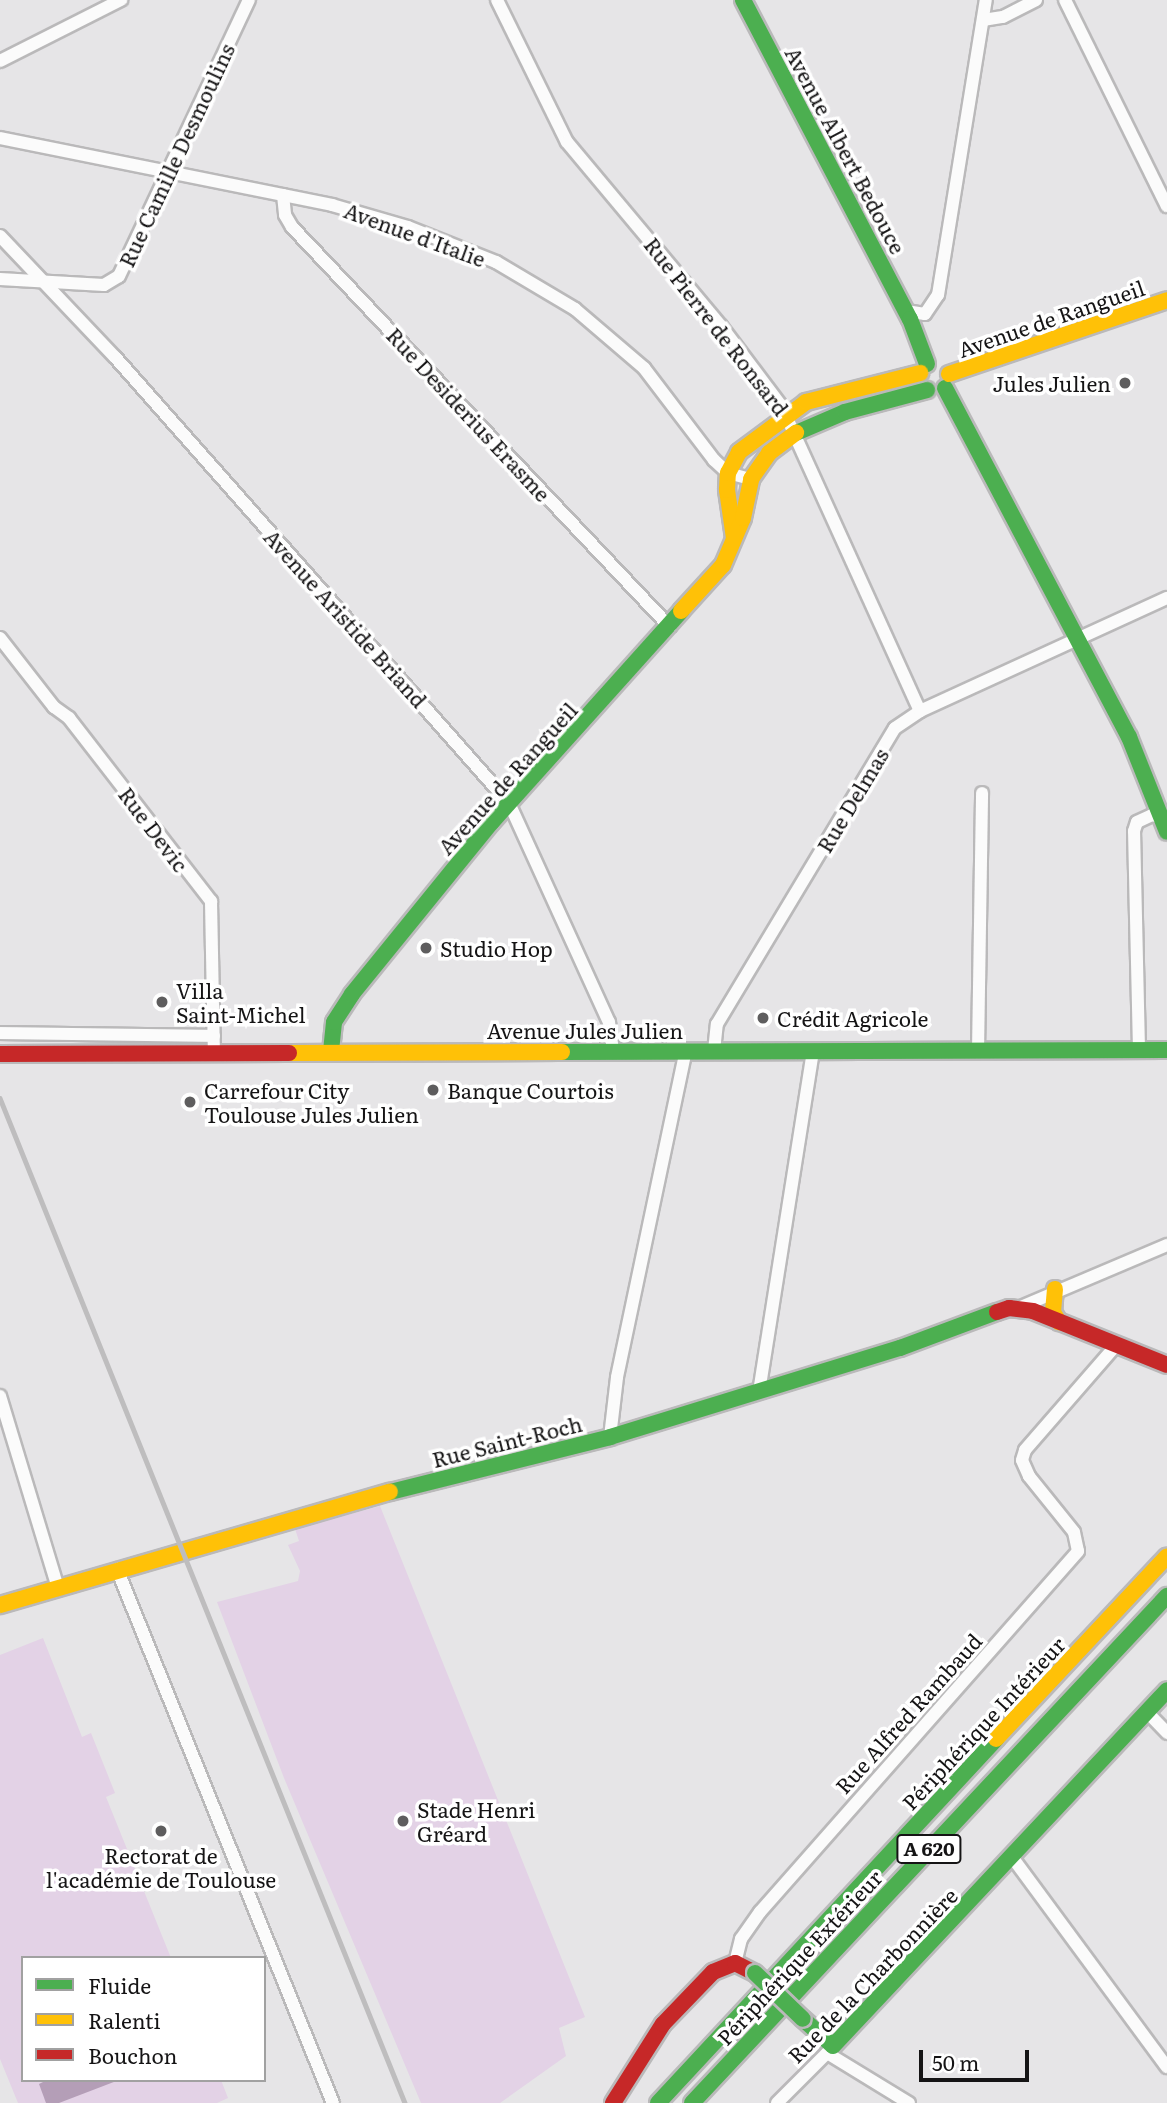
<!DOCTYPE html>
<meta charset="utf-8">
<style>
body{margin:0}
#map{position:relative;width:1167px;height:2103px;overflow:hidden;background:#e6e5e7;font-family:Literata,serif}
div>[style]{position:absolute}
.green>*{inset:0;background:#e3d2e6}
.water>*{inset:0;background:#b49eb7}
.roads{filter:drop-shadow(2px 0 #bab9ba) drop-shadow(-2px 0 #bab9ba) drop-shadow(0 2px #bab9ba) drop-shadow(0 -2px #bab9ba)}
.street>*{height:12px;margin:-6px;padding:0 6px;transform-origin:6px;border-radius:6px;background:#fbfbfb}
.fast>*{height:16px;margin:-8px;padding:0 8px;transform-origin:8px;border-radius:8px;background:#4caf50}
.slow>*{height:16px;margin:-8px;padding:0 8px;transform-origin:8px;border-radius:8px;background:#ffc107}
.jam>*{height:16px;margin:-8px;padding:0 8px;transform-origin:8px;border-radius:8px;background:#c62828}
.rail>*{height:4.5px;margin:-2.25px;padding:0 2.25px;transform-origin:2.25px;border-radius:2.25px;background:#bebdbe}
.bridges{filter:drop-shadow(2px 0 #bab9ba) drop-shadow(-2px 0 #bab9ba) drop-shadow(0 2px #bab9ba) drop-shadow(0 -2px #bab9ba)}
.fast-bridge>*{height:16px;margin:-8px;padding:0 8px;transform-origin:8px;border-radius:8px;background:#4caf50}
.dots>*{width:19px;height:19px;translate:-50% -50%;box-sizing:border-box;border:4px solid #fff;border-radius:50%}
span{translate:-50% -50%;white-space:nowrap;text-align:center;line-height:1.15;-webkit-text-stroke:7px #fff;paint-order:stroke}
.shield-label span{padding:2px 5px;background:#fff;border:2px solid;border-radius:5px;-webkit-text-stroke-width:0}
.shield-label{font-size:19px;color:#151415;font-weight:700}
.street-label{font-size:21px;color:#151415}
.poi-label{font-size:21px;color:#151415}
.right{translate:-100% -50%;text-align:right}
.left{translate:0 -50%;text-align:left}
.legend{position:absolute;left:21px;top:1956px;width:245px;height:126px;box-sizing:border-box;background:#fff;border:2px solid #a1a1a1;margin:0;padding:9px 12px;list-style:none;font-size:21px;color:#151415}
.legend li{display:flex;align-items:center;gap:14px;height:35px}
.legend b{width:35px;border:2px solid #a1a1a1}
.scale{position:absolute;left:919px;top:2050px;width:110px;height:32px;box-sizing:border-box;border:4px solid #151415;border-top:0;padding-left:9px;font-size:21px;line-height:24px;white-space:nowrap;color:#151415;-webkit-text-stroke:5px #fff;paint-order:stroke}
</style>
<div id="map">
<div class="green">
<div style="clip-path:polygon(380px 1506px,585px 2017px,559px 2028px,566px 2056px,500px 2103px,421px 2103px,284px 1778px,217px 1602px,298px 1581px,300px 1571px,288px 1545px,299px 1541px,295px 1529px)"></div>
<div style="clip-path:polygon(43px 1638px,82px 1737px,91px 1733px,115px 1793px,106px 1797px,171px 1958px,23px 1958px,23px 2080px,221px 2080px,228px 2098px,217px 2103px,18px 2103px,0 2059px,0 1655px)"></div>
</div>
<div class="water">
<div style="clip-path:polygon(47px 2080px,119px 2080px,59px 2103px,46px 2103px,39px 2084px)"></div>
</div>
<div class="roads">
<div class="street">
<div style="left:497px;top:0;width:158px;rotate:63.8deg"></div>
<div style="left:567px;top:142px;width:240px;rotate:50.1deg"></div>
<div style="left:721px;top:326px;width:101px;rotate:53deg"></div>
<div style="left:782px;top:407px;width:334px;rotate:65.6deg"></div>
<div style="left:1065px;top:0;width:230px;rotate:63.7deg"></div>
<div style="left:983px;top:20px;width:20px;rotate:-9deg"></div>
<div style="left:1003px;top:17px;width:37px;rotate:-27deg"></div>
<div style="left:0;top:61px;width:136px;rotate:-26.8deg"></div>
<div style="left:0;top:138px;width:339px;rotate:11.4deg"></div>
<div style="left:332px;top:205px;width:79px;rotate:16.1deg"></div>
<div style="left:408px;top:227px;width:95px;rotate:21.7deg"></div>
<div style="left:496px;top:262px;width:92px;rotate:30.7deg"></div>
<div style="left:575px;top:309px;width:91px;rotate:40.5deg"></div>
<div style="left:644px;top:368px;width:116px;rotate:52.7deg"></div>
<div style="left:714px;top:460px;width:19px;rotate:43deg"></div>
<div style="left:728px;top:473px;width:24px;rotate:15deg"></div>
<div style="left:283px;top:195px;width:20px;rotate:84deg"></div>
<div style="left:285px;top:215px;width:14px;rotate:60deg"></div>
<div style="left:292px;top:227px;width:550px;rotate:46.62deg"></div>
<div style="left:0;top:236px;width:167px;rotate:46.5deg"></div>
<div style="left:115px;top:357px;width:595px;rotate:48.54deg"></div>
<div style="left:509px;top:803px;width:241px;rotate:65.5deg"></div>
<div style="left:609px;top:1022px;width:29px;rotate:82deg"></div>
<div style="left:0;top:279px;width:104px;rotate:3.3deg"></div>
<div style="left:104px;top:285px;width:17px;rotate:-31deg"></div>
<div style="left:119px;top:276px;width:305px;rotate:-64.8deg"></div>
<div style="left:906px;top:311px;width:19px;rotate:9deg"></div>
<div style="left:925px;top:314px;width:23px;rotate:-56deg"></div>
<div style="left:938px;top:295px;width:299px;rotate:-80.8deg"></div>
<div style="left:0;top:638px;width:88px;rotate:52deg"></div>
<div style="left:54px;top:707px;width:19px;rotate:36deg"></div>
<div style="left:69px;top:718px;width:232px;rotate:52.2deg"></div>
<div style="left:211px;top:901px;width:152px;rotate:88.9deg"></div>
<div style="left:0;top:1033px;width:214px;rotate:0.8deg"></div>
<div style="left:1139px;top:1050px;width:219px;rotate:-91.3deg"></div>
<div style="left:1134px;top:831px;width:9px;rotate:-72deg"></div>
<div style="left:1137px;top:822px;width:17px;rotate:-25deg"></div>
<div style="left:1152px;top:815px;width:8px;rotate:14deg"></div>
<div style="left:714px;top:1051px;width:27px;rotate:-84deg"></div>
<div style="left:717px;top:1024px;width:345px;rotate:-59deg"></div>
<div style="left:895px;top:728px;width:30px;rotate:-34deg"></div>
<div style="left:920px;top:711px;width:272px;rotate:-24.6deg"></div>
<div style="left:978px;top:1052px;width:259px;rotate:-89.1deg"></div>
<div style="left:1021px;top:1307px;width:159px;rotate:-23deg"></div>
<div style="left:759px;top:1392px;width:345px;rotate:-81deg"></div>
<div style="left:0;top:1396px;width:197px;rotate:73.2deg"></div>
<div style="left:610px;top:1437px;width:60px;rotate:-83.3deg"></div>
<div style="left:617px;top:1377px;width:334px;rotate:-78.1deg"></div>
<div style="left:117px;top:1569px;width:576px;rotate:67.98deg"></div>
<div style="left:1147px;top:1712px;width:29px;rotate:46deg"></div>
<div style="left:1012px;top:1857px;width:261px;rotate:53.6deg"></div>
<div style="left:735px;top:1963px;width:25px;rotate:-76deg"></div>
<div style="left:741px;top:1939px;width:33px;rotate:-55deg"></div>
<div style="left:760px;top:1912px;width:481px;rotate:-48.6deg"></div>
<div style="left:1078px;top:1551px;width:19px;rotate:-102deg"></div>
<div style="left:1074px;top:1532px;width:72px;rotate:-128.8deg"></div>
<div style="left:1029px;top:1476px;width:17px;rotate:-114deg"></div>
<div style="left:1022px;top:1460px;width:10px;rotate:-73deg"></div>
<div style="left:1025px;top:1450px;width:140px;rotate:-49deg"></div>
<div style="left:827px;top:2053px;width:96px;rotate:31.4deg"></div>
<div style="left:777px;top:2103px;width:76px;rotate:-45deg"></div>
</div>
<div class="fast">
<div style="left:743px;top:0;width:360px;rotate:62.4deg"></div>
<div style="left:910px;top:319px;width:48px;rotate:69.3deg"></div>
<div style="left:945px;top:388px;width:395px;rotate:62.2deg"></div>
<div style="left:1129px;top:737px;width:102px;rotate:68.2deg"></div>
<div style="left:796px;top:433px;width:53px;rotate:-23.2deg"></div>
<div style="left:845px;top:412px;width:85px;rotate:-15deg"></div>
<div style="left:331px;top:1051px;width:29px;rotate:-84deg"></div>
<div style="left:334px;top:1022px;width:33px;rotate:-57deg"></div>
<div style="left:352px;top:994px;width:222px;rotate:-50.9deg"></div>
<div style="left:492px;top:822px;width:283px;rotate:-48.1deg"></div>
<div style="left:562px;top:1052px;width:605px;rotate:-0.19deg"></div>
<div style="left:390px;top:1492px;width:227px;rotate:-14deg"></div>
<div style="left:610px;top:1437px;width:303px;rotate:-17.1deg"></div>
<div style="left:900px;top:1348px;width:103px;rotate:-20.4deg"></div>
<div style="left:803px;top:2019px;width:40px;rotate:42deg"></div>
<div style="left:833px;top:2046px;width:488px;rotate:-46.8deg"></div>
<div style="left:658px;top:2103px;width:497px;rotate:-47.1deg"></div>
<div style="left:692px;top:2103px;width:695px;rotate:-46.87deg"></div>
</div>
<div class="slow">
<div style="left:949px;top:374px;width:230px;rotate:-18.7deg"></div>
<div style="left:734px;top:538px;width:49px;rotate:-98.3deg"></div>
<div style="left:727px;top:490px;width:17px;rotate:-87deg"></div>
<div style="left:728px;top:473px;width:24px;rotate:-62deg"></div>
<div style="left:739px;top:452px;width:84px;rotate:-36.7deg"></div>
<div style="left:806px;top:402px;width:118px;rotate:-14.3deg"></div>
<div style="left:681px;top:611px;width:62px;rotate:-47.6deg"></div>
<div style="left:723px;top:565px;width:51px;rotate:-66.9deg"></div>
<div style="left:743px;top:518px;width:40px;rotate:-78deg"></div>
<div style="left:751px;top:479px;width:32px;rotate:-55deg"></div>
<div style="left:769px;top:453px;width:34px;rotate:-37deg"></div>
<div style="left:289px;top:1053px;width:273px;rotate:-0.2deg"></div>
<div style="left:1055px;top:1289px;width:23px;rotate:95deg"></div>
<div style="left:1053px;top:1312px;width:12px;rotate:59deg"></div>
<div style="left:0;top:1605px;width:406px;rotate:-16.2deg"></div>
<div style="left:996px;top:1739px;width:250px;rotate:-46.9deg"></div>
</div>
<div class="jam">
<div style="left:0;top:1054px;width:289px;rotate:-0.2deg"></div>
<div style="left:997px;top:1312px;width:13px;rotate:-18deg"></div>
<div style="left:1009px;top:1308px;width:24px;rotate:7deg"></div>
<div style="left:1033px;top:1311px;width:144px;rotate:21.9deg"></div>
<div style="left:613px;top:2103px;width:93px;rotate:-57.7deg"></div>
<div style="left:663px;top:2024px;width:72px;rotate:-46.1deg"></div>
<div style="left:713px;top:1972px;width:24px;rotate:-22deg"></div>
<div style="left:735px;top:1963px;width:22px;rotate:27deg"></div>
</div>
</div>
<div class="rail">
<div style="left:0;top:1098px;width:1084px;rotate:68.05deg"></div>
</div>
<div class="bridges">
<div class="fast-bridge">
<div style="left:755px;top:1973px;width:66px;rotate:43.8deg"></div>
</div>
</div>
<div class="dots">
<div style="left:1125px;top:383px;background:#5e5d5e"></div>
<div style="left:426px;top:948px;background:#5e5d5e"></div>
<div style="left:162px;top:1002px;background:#5e5d5e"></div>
<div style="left:763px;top:1018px;background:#5e5d5e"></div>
<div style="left:433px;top:1090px;background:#5e5d5e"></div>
<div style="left:190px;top:1102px;background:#5e5d5e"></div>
<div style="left:403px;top:1821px;background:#5e5d5e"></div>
<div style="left:161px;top:1831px;background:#5e5d5e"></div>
</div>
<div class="shield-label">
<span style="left:929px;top:1849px">A 620</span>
</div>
<div class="street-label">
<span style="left:846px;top:150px;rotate:62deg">Avenue Albert Bedouce</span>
<span style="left:176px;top:155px;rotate:-65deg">Rue Camille Desmoulins</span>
<span style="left:415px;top:234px;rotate:20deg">Avenue d'Italie</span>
<span style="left:1051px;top:318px;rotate:-19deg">Avenue de Rangueil</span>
<span style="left:717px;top:326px;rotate:52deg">Rue Pierre de Ronsard</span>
<span style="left:469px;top:414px;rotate:47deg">Rue Desiderius Erasme</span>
<span style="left:346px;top:618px;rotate:48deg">Avenue Aristide Briand</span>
<span style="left:507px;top:778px;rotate:-48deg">Avenue de Rangueil</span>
<span style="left:852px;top:800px;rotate:-59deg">Rue Delmas</span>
<span style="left:154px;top:829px;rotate:53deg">Rue Devic</span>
<span style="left:585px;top:1030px">Avenue Jules Julien</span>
<span style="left:507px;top:1441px;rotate:-14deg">Rue Saint-Roch</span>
<span style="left:908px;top:1713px;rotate:-48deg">Rue Alfred Rambaud</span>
<span style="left:983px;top:1723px;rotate:-47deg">Périphérique Intérieur</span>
<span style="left:799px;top:1957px;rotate:-47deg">Périphérique Extérieur</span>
<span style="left:872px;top:1975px;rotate:-46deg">Rue de la Charbonnière</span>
</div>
<div class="poi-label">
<span class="right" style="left:1111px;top:383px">Jules Julien</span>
<span class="left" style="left:440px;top:948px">Studio Hop</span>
<span class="left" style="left:176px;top:1002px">Villa<br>Saint-Michel</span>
<span class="left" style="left:777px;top:1018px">Crédit Agricole</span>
<span class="left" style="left:204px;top:1102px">Carrefour City<br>Toulouse Jules Julien</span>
<span class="left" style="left:447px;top:1090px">Banque Courtois</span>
<span class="left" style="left:417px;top:1821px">Stade Henri<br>Gréard</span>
<span style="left:161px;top:1867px">Rectorat de<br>l'académie de Toulouse</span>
</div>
<ul class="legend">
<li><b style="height:9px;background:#4caf50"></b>Fluide</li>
<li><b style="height:9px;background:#ffc107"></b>Ralenti</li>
<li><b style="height:9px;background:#c62828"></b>Bouchon</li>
</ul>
<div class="scale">50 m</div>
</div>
